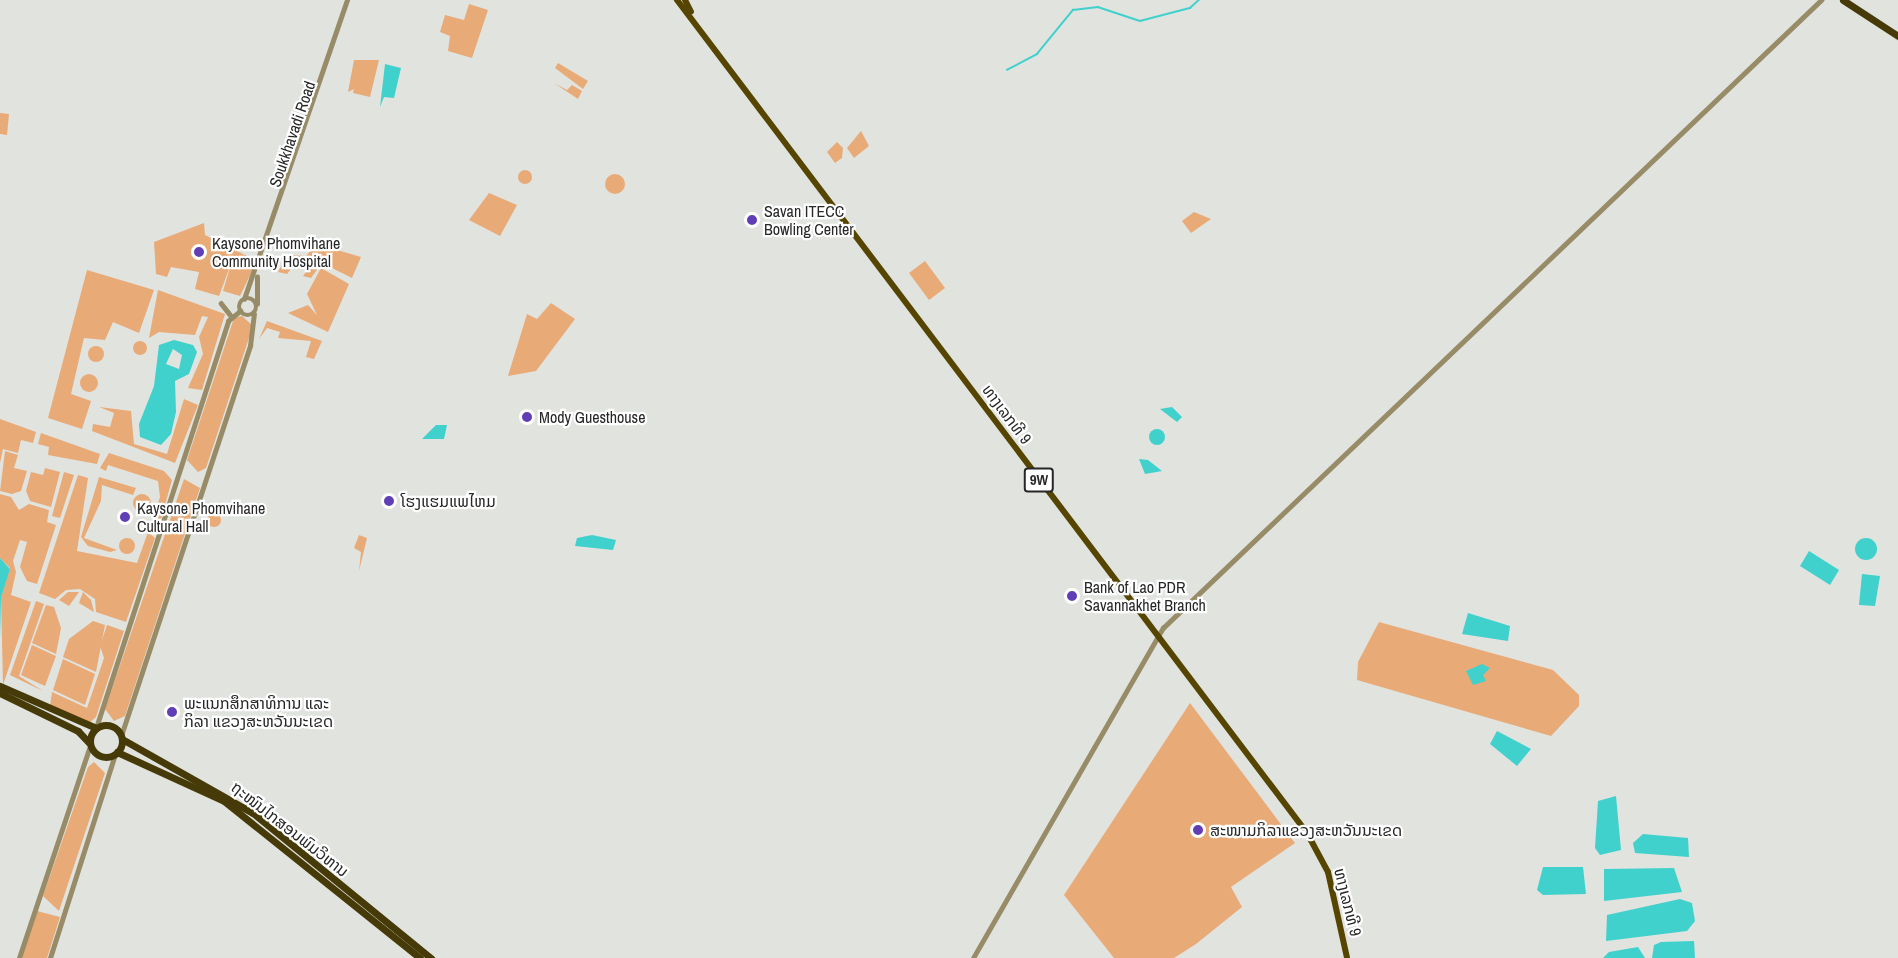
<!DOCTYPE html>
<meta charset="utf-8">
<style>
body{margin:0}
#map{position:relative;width:1898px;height:958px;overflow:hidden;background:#e1e3df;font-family:"Archivo Narrow","Noto Sans Lao",sans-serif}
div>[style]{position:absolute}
.green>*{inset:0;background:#e8aa77}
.round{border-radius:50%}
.water>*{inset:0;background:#40d1cd}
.stream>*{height:1.5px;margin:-0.75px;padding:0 0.75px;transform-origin:0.75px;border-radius:0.75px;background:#40d1cd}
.tertiary>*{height:4.5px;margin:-2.25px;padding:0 2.25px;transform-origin:2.25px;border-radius:2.25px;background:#978c67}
.tertiary>.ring{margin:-2.25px;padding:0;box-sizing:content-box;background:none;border:4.5px solid #978c67;border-radius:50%}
.primary>*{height:6px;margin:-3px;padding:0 3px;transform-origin:3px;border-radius:3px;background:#564500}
.trunk>*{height:7px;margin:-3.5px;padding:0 3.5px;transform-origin:3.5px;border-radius:3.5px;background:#463a08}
.trunk>.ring{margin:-3.5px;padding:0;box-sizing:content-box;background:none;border:7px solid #463a08;border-radius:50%}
.dots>*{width:16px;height:16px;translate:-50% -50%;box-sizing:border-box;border:3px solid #fff;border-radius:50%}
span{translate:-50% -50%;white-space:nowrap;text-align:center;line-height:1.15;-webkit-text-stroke:4.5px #fff;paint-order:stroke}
.shield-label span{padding:2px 4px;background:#fff;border:2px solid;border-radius:4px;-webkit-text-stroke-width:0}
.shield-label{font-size:15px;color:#262726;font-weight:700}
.street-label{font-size:16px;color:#262726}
.poi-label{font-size:16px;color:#262726}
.left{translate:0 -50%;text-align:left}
</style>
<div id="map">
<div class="green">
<div style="clip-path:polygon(469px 4px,488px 10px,472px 58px,448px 51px,450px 36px,440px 32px,445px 15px,464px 20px)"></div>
<div style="clip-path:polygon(354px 60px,379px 60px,370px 97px,353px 93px,354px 89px,348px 92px)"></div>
<div style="clip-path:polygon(558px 63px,588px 81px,583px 89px,555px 68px)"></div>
<div style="clip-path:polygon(554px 83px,567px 90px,572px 85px,582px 91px,578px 99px)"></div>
<div style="clip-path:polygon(0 113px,9px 114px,7px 135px,0 134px)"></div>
<div style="clip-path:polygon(861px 131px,869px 146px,854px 158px,847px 148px)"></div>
<div style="clip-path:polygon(837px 142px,843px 148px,842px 158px,835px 163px,827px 152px)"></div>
<div class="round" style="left:518px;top:170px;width:14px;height:14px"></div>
<div class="round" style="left:605px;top:174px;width:20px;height:20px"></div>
<div style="clip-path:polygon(489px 193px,517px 205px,500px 236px,469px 220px)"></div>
<div style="clip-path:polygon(1194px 212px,1211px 219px,1191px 233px,1182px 221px)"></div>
<div style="clip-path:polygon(204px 223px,205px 235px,257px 261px,240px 296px,223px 291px,232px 261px,219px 296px,195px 289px,199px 272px,171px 267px,167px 277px,156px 274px,154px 242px)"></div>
<div style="clip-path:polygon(317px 244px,361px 257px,352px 278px,322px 263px,311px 278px,303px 276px,308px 269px,297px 261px,287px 274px,278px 272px,287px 255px,306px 256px)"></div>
<div style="clip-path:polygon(925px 261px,945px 288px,929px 300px,909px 273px)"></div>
<div style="clip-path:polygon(321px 268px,349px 284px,328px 332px,288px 313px,308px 305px,317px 315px,307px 294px)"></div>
<div style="clip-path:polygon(87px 270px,154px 290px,139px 333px,113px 322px,105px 340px,84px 338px,71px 394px,91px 401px,82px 429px,48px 418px)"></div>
<div style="clip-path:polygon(158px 290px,225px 314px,202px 390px,188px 388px,203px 354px,199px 337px,208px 317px,202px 316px,195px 335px,159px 332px,149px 338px)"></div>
<div style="clip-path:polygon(551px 303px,575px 319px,536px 371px,508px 376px,527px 314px,537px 319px)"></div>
<div style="clip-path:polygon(242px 316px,253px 326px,206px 468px,198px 472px,187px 460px,234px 318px)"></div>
<div style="clip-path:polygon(267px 321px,322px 341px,314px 359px,306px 357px,311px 341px,278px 338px,280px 332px,267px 328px,259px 339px)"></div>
<div class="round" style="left:133px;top:341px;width:14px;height:14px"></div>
<div class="round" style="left:88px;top:346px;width:16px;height:16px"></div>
<div class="round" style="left:80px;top:374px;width:18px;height:18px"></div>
<div style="clip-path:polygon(184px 399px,198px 405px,175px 463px,92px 431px,93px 424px,110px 427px,114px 413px,99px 407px,131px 411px,134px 444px,167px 454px)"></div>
<div style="clip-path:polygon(0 419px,36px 432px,33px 443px,21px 440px,18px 453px,3px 449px,0 463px)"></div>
<div style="clip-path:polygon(41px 433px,100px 454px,97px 464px,48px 455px,49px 447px,38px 444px)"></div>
<div style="clip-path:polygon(5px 451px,18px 455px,14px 468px,27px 471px,21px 491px,12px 494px,0 491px)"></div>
<div style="clip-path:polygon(109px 453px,164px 471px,172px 480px,159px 526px,151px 524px,160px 497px,158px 481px,108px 465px,106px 471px,100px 468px)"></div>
<div style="clip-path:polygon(45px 468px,60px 472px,51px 507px,30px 501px,26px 491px,31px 472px,43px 475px)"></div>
<div style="clip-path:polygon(64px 472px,74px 475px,60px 518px,52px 516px)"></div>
<div style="clip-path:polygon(78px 475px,88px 478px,77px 551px,137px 563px,148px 532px,155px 538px,126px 622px,96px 612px,95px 599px,80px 589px,66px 590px,55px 599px,39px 593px)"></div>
<div style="clip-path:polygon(99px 477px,136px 488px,133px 495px,102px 485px,101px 501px,84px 538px,117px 550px,110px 552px,88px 546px,81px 537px)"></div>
<div style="clip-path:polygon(184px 479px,200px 488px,125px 716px,114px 721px,105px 709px)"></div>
<div style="clip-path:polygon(0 494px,11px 497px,19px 510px,29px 504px,49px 510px,47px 522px,56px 525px,37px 584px,27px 581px,20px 567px,27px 542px,20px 540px,13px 561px,16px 572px,11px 595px,31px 602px,3px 685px,1px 598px,10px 568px,0 558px)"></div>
<div class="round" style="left:133px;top:494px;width:18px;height:18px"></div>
<div class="round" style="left:207px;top:513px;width:14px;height:14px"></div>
<div style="clip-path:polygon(359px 535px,367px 538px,359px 571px,361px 552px,354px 548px)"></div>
<div class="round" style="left:119px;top:538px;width:16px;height:16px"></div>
<div style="clip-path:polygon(68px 592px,79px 592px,69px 606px,59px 600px)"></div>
<div style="clip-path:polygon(83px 592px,91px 600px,94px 612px,79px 603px)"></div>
<div style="clip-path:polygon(36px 601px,44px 604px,19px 676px,43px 691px,10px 675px)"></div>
<div style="clip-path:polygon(46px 605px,54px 607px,61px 628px,56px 654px,32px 643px)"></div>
<div style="clip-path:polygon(93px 621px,105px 625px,96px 672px,63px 657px,69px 639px)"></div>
<div style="clip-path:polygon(1379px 622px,1553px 670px,1579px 695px,1579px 706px,1551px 736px,1357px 680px,1358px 662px)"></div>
<div style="clip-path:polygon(107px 625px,124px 631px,96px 717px,89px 723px,50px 706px,52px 692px,87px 708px,104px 658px,100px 646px)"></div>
<div style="clip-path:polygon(32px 645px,56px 656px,45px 686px,21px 675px)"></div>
<div style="clip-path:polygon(63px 659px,95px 674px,85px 705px,53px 690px)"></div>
<div style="clip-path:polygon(1190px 703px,1295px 843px,1231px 887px,1242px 907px,1196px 944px,1174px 958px,1114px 958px,1064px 895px)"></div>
<div style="clip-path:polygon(94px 762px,105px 773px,59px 911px,43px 896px,88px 767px)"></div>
<div style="clip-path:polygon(37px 911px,60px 917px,47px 958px,21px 958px)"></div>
</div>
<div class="water">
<div style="clip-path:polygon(385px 64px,401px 68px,394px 98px,384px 97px,380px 107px)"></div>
<div style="clip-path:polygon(evenodd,174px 340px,193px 345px,197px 352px,189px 374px,175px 381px,176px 412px,171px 434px,161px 445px,140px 437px,139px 424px,154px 386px,159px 345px,174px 340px,173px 349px,182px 355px,179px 369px,166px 364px,173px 349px)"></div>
<div style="clip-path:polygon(1172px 407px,1182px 417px,1177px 422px,1160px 409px)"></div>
<div style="clip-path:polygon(436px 425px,447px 425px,444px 439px,422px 439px)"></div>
<div class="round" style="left:1149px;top:429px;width:16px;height:16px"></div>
<div style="clip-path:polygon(1139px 459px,1148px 460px,1162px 471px,1145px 474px)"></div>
<div style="clip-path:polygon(592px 535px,616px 540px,613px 550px,575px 546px,577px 538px)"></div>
<div class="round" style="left:1855px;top:538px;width:22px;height:22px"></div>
<div style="clip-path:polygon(1809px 551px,1839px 570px,1830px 585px,1800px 566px)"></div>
<div style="clip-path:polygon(0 558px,10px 569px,1px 598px,0 640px)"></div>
<div style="clip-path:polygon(1862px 574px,1880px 576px,1875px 606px,1859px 605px)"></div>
<div style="clip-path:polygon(1468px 613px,1510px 626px,1508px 641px,1462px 634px)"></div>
<div style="clip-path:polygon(1482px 664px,1490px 668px,1483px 675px,1486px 681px,1473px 685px,1466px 671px)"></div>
<div style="clip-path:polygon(1497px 731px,1531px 749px,1517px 766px,1490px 744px)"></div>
<div style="clip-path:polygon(1616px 796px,1621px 850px,1600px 855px,1595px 848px,1598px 801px)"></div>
<div style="clip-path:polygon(1643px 834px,1688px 838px,1689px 857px,1635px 853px,1633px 843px)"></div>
<div style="clip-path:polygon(1543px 867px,1583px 867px,1586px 894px,1543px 895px,1537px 890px)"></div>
<div style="clip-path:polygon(1674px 868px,1682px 892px,1604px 901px,1604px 869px)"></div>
<div style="clip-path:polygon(1680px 899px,1692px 903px,1695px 921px,1687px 931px,1606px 941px,1607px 915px)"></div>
<div style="clip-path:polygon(1694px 941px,1695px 958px,1652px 958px,1654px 945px,1661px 942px)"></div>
<div style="clip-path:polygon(1638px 947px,1645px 958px,1603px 958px,1609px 952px)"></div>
</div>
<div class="stream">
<div style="left:1007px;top:70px;width:34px;rotate:-28deg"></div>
<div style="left:1037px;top:54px;width:57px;rotate:-50.7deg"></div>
<div style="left:1073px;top:10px;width:25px;rotate:-7deg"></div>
<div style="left:1098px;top:7px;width:44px;rotate:18.4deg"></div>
<div style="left:1140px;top:21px;width:52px;rotate:-14.6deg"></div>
<div style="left:1190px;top:8px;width:12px;rotate:-42deg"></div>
</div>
<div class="tertiary">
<div class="ring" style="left:239px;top:298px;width:13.5px;height:13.5px"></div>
<div style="left:244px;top:299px;width:316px;rotate:-71deg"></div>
<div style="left:221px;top:303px;width:16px;rotate:52deg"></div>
<div style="left:257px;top:304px;width:27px;rotate:-90deg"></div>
<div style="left:96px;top:728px;width:428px;rotate:-72deg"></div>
<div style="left:228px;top:321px;width:16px;rotate:-40deg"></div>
<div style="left:121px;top:736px;width:411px;rotate:-71.7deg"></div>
<div style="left:250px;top:346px;width:32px;rotate:-83deg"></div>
<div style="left:19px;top:958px;width:224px;rotate:-71.5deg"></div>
<div style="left:50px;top:958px;width:214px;rotate:-72.3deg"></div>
<div style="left:973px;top:958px;width:381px;rotate:-60.1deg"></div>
<div style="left:1163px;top:628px;width:910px;rotate:-43.66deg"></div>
</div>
<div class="primary">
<div style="left:677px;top:0;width:1044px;rotate:52.9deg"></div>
<div style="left:1307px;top:833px;width:44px;rotate:61.7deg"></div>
<div style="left:1328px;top:872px;width:88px;rotate:77.5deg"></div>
<div style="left:685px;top:0;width:13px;rotate:63deg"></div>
</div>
<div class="trunk">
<div style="left:1843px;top:0;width:66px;rotate:33.2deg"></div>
<div style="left:0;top:686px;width:105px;rotate:23.6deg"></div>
<div style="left:0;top:693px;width:87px;rotate:26deg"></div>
<div style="left:78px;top:731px;width:16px;rotate:47deg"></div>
<div class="ring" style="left:90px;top:725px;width:25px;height:25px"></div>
<div style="left:122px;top:739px;width:150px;rotate:29.5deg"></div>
<div style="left:253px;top:813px;width:230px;rotate:39.2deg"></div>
<div style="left:117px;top:752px;width:118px;rotate:24.6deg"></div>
<div style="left:224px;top:801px;width:251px;rotate:38.7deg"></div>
</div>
<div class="dots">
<div style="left:752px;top:220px;background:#603eb6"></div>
<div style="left:199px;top:252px;background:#603eb6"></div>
<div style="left:527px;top:417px;background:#603eb6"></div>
<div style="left:389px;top:501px;background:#603eb6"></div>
<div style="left:125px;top:517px;background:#603eb6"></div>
<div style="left:1072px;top:596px;background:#603eb6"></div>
<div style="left:172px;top:712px;background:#603eb6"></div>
<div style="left:1198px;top:830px;background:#603eb6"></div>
</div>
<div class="shield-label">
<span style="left:1039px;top:480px">9W</span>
</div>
<div class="street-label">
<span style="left:292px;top:134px;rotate:-71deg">Soukkhavadi Road</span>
<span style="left:1007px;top:414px;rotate:53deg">ທາງເລກທີ 9</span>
<span style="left:290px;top:829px;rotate:38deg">ຖະໜົນໄກສອນພົມວິຫານ</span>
<span style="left:1348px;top:902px;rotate:76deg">ທາງເລກທີ 9</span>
</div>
<div class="poi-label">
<span class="left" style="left:764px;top:220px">Savan ITECC<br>Bowling Center</span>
<span class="left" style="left:212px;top:252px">Kaysone Phomvihane<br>Community Hospital</span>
<span class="left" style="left:539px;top:417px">Mody Guesthouse</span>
<span class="left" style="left:401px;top:501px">ໂຮງແຮມແພໄຫມ</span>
<span class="left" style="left:137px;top:517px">Kaysone Phomvihane<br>Cultural Hall</span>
<span class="left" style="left:1084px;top:596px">Bank of Lao PDR<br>Savannakhet Branch</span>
<span class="left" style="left:184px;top:712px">ພະແນກສຶກສາທິການ ແລະ<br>ກິລາ ແຂວງສະຫວັນນະເຂດ</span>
<span class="left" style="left:1210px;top:830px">ສະໜາມກິລາແຂວງສະຫວັນນະເຂດ</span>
</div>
</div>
